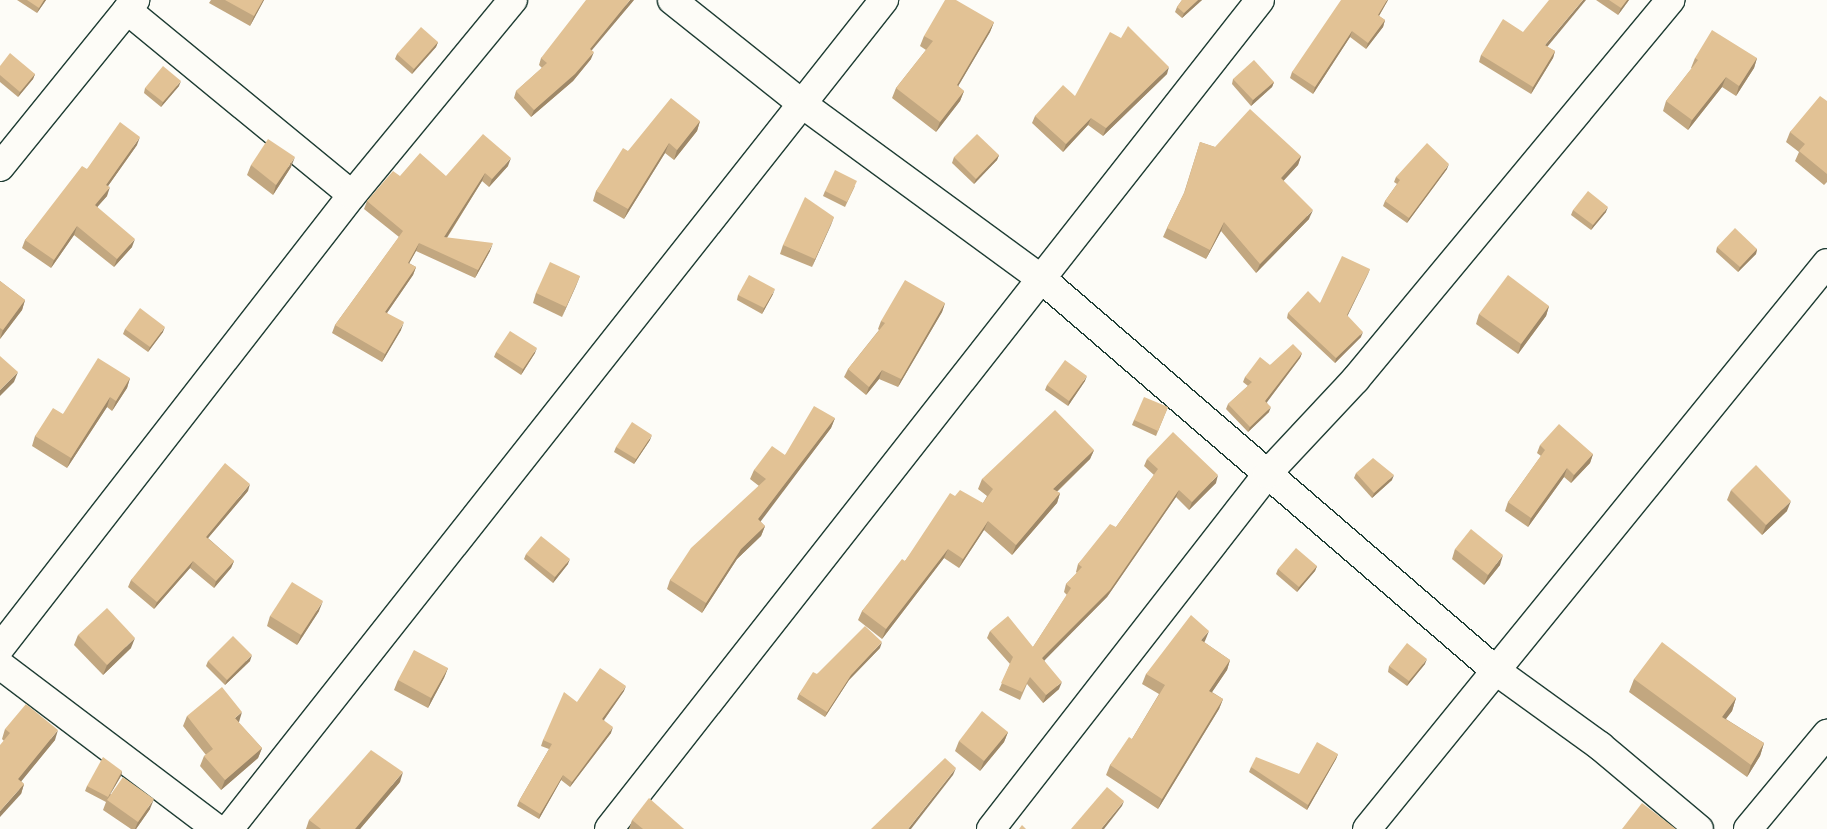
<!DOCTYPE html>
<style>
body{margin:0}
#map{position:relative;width:1827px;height:829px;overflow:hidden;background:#fdfcf7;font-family:"Balsamiq Sans",sans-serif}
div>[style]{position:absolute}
.roads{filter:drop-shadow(1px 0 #1f3d34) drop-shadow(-1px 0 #1f3d34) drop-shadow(0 1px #1f3d34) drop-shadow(0 -1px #1f3d34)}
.street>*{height:28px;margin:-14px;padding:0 14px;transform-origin:14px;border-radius:14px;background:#fdfcf7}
.wall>*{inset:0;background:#c2a780}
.shaded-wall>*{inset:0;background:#9e8868}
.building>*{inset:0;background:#e2c295}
span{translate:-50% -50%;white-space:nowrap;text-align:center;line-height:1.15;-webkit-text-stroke:4px #fdfcf7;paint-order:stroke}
</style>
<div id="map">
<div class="roads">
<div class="street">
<div style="left:672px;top:0;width:165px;rotate:38.6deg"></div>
<div style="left:801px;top:103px;width:300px;rotate:36.2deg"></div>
<div style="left:1043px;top:280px;width:597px;rotate:40.79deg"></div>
<div style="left:1495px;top:670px;width:130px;rotate:35.9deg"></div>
<div style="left:1600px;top:746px;width:129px;rotate:40deg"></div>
<div style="left:127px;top:10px;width:291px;rotate:39.4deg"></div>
<div style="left:0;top:167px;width:215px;rotate:-51deg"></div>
<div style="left:0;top:648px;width:574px;rotate:-52.15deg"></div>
<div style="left:352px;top:195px;width:253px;rotate:-50.5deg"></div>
<div style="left:0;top:665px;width:272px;rotate:37.1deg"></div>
<div style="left:229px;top:829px;width:1057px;rotate:-51.69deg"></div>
<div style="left:609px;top:829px;width:1054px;rotate:-51.86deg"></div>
<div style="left:991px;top:829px;width:450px;rotate:-52.1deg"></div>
<div style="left:1267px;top:474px;width:129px;rotate:-46.9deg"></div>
<div style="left:1355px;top:380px;width:494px;rotate:-50.3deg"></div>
<div style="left:1367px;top:829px;width:729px;rotate:-50.9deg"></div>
<div style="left:1748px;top:829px;width:124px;rotate:-50.3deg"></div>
</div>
</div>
<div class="wall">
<div style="clip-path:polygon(17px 0,46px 0,37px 13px)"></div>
<div style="clip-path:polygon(211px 0,264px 0,250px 26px,209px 3px)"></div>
<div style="clip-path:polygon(634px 0,591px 50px,591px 59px,573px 81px,531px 117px,514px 98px,516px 91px,542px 68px,539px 65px,541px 58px)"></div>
<div style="clip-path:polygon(1182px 0,1202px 0,1182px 18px,1175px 12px,1177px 7px)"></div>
<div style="clip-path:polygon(1388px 0,1379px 16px,1385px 20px,1383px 27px,1366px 49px,1350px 37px,1313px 94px,1290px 78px,1292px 72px)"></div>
<div style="clip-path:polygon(1596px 0,1629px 0,1618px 15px)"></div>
<div style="clip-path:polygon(994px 22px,990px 32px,958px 86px,964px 91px,960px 101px,936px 132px,892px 98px,896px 88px,926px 50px,920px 46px,924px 36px)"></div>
<div style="clip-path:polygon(438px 42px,436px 47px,412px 74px,395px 59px,397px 54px)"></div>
<div style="clip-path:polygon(1547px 47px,1555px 51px,1553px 58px,1531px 94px,1479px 62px,1481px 55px)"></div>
<div style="clip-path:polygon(1695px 58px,1757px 58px,1754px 68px,1736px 96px,1722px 87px,1688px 130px,1663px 111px,1666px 101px,1692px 68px,1691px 68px)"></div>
<div style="clip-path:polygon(0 66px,35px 74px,33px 79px,18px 97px,0 82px)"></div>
<div style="clip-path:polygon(1167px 74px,1103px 136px,1088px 125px,1063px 152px,1032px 123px,1035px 116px,1075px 96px)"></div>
<div style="clip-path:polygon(1233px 79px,1274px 82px,1272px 87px,1251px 106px,1232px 84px)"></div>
<div style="clip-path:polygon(179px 86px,161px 107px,144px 93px,145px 88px)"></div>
<div style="clip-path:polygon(1827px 101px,1827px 182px,1824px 185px,1795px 161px,1799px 152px,1786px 142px,1790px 132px)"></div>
<div style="clip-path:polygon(700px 121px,697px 131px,674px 160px,665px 153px,624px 219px,593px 201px,596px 191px,628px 151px)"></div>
<div style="clip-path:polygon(1200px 142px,1215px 147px,1301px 156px,1298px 165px,1283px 181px,1309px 219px,1256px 273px,1221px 231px,1206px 259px,1163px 237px,1167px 228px,1184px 193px)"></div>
<div style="clip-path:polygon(137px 145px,108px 186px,107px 196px,97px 207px,132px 247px,114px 267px,74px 235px,51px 268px,22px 248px,25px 240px,87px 169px)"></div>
<div style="clip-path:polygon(999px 155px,997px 160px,974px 184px,952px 163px,954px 157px)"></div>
<div style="clip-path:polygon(251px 165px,291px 167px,273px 195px,247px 175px)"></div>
<div style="clip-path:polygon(508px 166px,489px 187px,482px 181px,447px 238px,490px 251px,475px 278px,416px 251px,409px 263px,416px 267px,413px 275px,387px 313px,401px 330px,382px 362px,332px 333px,335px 325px,399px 237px,364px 209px,367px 201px,400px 176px,446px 176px)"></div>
<div style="clip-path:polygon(1447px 169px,1407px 223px,1383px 206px,1385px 201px,1397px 184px,1394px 182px,1396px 177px)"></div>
<div style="clip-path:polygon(855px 186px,845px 207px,823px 196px,825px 191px)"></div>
<div style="clip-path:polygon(1573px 210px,1606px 212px,1591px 230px,1571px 215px)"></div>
<div style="clip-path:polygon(834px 217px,812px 267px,780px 254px,783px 245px)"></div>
<div style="clip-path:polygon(1717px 247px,1757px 249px,1756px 254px,1738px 272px,1716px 252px)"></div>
<div style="clip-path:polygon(1370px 269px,1347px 316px,1361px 337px,1335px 363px,1287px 318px,1288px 313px,1320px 303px)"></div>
<div style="clip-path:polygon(580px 276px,562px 317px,533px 303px,536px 293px)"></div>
<div style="clip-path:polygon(0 281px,25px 300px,22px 310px,0 339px)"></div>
<div style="clip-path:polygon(773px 294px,762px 314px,737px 300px,738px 295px)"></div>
<div style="clip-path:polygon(945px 303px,942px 312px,898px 387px,879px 379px,866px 395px,844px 377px,848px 369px,879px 330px,878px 329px,881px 321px)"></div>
<div style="clip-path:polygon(1549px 306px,1546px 316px,1518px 354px,1476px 324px,1479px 314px)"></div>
<div style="clip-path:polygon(125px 329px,163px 332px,148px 352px,123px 334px)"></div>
<div style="clip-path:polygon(496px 352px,535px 353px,521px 375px,494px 357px)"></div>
<div style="clip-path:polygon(1302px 353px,1300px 358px,1267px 402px,1269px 412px,1248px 432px,1226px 409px,1228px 404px,1248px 386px,1243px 382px,1245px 377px,1270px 365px)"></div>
<div style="clip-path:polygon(130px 378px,127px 388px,112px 411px,107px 407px,67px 468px,32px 446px,35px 436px,63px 414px)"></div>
<div style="clip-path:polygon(1085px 381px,1068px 406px,1045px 390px,1047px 385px)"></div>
<div style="clip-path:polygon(1168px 407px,1156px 436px,1132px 425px,1134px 420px)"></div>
<div style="clip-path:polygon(835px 418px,831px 428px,760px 521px,765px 526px,761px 536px,737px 559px,702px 613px,667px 589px,670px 580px,759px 486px,750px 479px,754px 470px,785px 455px)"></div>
<div style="clip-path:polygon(650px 440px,634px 464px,614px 452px,616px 447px)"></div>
<div style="clip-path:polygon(1540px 445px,1593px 454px,1590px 463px,1571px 483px,1564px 477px,1528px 527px,1505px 511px,1508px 502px,1541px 456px,1537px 453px)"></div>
<div style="clip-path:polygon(1094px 450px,1090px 459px,1057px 492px,1060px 493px,1057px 503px,1012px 555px,984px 530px,959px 568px,944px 558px,882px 639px,858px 620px,862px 611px,905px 561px,955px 496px,983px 503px,987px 496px,978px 489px,982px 479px)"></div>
<div style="clip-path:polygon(1147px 459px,1216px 483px,1189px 510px,1176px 497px,1107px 597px,1044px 660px,1059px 689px,1043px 703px,1027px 684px,1020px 700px,999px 690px,1010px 664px,987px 638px,990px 631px,1033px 647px,1067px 595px,1064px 592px,1066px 584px,1077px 573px,1076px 572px,1078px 564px,1116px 527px,1154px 475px,1144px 466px)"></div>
<div style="clip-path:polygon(1356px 473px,1392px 480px,1372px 498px,1354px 478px)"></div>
<div style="clip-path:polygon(1731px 490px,1787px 511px,1762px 535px,1727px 500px)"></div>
<div style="clip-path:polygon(248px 491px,208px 538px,234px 561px,231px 568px,214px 588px,190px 568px,154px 609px,128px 587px,131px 580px)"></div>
<div style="clip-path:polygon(1455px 549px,1500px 565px,1484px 585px,1452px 559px)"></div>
<div style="clip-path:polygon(526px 554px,568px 564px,553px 583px,524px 559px)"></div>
<div style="clip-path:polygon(1317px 566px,1315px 571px,1297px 592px,1276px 574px,1278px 569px)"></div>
<div style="clip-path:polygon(319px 611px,297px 645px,267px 626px,270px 616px)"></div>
<div style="clip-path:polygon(78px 635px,131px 648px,103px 675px,74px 645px)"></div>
<div style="clip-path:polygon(1205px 641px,1204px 642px,1230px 660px,1227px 670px,1212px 692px,1223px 699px,1219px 709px,1158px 809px,1106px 775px,1110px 765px,1132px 739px,1159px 694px,1142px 684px,1146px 674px)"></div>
<div style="clip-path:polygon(880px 648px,849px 680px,825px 717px,797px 699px,799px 694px,817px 674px)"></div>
<div style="clip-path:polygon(208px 661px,250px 661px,225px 685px,206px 666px)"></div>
<div style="clip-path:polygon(1425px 664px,1407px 686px,1388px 672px,1389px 666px)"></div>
<div style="clip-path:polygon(448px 668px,444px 678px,428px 708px,394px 690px,398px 680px)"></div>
<div style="clip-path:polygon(1634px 679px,1736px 698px,1732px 711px,1726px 719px,1764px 743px,1760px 756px,1747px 777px,1629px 692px)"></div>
<div style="clip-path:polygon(624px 691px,604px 720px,611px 733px,570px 787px,561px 780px,539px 819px,517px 806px,519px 801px,549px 749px,541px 746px,543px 740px,577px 702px)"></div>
<div style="clip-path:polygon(187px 716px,238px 722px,262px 748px,258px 758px,221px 790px,200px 766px,204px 756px,206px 755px,183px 726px)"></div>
<div style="clip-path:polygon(5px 729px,55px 740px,21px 781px,24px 784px,21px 794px,4px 741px,2px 739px)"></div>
<div style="clip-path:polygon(1008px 732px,1004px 742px,980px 771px,955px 751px,959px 741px)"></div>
<div style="clip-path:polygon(1338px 754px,1336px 759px,1307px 810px,1249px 772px,1251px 767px,1299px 774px)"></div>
<div style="clip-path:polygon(122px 771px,121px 776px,110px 794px,150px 809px,136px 829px,131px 829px,103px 810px,106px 802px,85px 791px,87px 786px)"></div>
<div style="clip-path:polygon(400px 782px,360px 829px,306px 829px,309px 820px)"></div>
<div style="clip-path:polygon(632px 820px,684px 829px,629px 829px)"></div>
</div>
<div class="shaded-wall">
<div style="clip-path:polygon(44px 0,46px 0,37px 13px,39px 8px)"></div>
<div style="clip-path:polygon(263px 0,264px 0,250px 26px,254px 16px)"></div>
<div style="clip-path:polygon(630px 0,634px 0,587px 56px,590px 49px)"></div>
<div style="clip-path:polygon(1198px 0,1202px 0,1182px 18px,1184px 13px)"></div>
<div style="clip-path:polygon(1387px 0,1388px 0,1376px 21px,1378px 15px)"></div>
<div style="clip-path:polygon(1583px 0,1586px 0,1543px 52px,1545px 45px)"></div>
<div style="clip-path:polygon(1627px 0,1629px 0,1618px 15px,1621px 8px)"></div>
<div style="clip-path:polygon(1385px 20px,1383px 27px,1366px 49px,1368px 43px)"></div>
<div style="clip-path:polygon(994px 22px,990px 32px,953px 95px,957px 85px)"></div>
<div style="clip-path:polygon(1352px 31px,1350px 37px,1313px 94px,1315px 87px)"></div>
<div style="clip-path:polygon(438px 42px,436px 47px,412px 74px,414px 69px)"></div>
<div style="clip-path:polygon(1555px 51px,1553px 58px,1531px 94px,1533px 87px)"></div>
<div style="clip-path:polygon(594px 52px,591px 59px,573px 81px,531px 117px,534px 110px)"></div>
<div style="clip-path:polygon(1757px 58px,1754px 68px,1736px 96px,1739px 86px)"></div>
<div style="clip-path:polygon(1169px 67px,1167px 74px,1103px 136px,1106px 128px)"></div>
<div style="clip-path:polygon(35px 74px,33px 79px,18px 97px,20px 92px)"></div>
<div style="clip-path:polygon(1726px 77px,1722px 87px,1688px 130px,1692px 120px)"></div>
<div style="clip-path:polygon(181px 81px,179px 86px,161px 107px,163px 102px)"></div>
<div style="clip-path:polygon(1274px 82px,1272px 87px,1251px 106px,1253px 100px)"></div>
<div style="clip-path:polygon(964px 91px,960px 101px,936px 132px,940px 122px)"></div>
<div style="clip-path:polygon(1091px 118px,1088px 125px,1063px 152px,1066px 144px)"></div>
<div style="clip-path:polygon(700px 121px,697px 131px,674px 160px,677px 150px)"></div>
<div style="clip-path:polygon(140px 137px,137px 145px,103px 193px,106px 185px)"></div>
<div style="clip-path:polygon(669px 143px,665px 153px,624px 219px,628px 209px)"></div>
<div style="clip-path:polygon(999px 155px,997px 160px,974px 184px,976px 179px)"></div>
<div style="clip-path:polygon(1301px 156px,1298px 165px,1277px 188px,1281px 178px)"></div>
<div style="clip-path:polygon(295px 157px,291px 167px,273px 195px,276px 185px)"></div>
<div style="clip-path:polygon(511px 158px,508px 166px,489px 187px,492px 179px)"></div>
<div style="clip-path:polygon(1449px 164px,1447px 169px,1407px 223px,1409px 218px)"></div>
<div style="clip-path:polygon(485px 173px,482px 181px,442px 245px,444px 237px)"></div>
<div style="clip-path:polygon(110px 187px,107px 196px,92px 213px,95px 205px)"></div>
<div style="clip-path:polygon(1608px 207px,1606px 212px,1591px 230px,1593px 225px)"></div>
<div style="clip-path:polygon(1313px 210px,1309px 219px,1256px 273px,1260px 264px)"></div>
<div style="clip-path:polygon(834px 217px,831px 225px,812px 267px,815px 259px)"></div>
<div style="clip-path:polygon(1224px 222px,1221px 231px,1206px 259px,1210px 250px)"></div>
<div style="clip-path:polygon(77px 226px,74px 235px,51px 268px,54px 260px)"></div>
<div style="clip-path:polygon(135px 239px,132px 247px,114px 267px,117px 259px)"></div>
<div style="clip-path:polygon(419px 243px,416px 251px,405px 271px,408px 263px)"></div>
<div style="clip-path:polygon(493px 243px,490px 251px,475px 278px,478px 270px)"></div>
<div style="clip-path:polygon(1757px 249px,1756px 254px,1738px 272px,1740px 267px)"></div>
<div style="clip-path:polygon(416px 267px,413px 275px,382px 320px,385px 312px)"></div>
<div style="clip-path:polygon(1370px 269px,1368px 274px,1345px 321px,1347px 315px)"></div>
<div style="clip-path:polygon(580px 276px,576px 286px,562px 317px,566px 307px)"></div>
<div style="clip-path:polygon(775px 289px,773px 294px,762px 314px,764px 308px)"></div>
<div style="clip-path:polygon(25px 300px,22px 310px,0 339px,3px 330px)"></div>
<div style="clip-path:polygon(945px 303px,942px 312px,898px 387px,901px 379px)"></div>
<div style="clip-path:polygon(1549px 306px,1546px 316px,1518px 354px,1521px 344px)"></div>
<div style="clip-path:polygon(404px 322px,401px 330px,382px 362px,385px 354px)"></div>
<div style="clip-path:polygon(165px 327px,163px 332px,148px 352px,150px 347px)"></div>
<div style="clip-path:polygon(1363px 332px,1361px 337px,1335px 363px,1336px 358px)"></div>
<div style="clip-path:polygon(537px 348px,535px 353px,521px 375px,523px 369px)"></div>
<div style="clip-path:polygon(1302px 353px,1300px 358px,1264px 406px,1265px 401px)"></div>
<div style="clip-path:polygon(882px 370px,879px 379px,866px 395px,869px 387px)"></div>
<div style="clip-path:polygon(18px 372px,14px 382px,0 396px,0 390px)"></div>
<div style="clip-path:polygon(1087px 376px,1085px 381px,1068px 406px,1069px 401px)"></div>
<div style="clip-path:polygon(130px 378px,127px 388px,112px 411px,116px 401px)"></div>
<div style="clip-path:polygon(110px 397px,107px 407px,67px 468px,71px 458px)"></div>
<div style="clip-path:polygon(1271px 407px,1269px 412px,1248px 432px,1250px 427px)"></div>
<div style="clip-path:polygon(835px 418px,831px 428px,755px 529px,758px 519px)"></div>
<div style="clip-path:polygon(652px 435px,650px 440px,634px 464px,636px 459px)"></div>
<div style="clip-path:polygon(1094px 450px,1090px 459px,1049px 499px,1053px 489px)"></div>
<div style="clip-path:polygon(1593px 454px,1590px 463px,1571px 483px,1574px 475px)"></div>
<div style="clip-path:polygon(1567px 468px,1564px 477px,1528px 527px,1531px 518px)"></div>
<div style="clip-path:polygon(1218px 475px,1216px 483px,1189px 510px,1192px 502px)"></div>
<div style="clip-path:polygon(1394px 475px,1392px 480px,1372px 498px,1374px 493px)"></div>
<div style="clip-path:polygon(250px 484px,248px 491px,203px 544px,206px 537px)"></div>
<div style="clip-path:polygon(1179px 490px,1176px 497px,1107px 597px,1040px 665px,1042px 658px)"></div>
<div style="clip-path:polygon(1060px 493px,1057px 503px,1012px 555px,1016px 545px)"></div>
<div style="clip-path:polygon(1791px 501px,1787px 511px,1762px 535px,1766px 525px)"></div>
<div style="clip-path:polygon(988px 521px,984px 530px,959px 568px,963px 559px)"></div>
<div style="clip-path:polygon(765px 526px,761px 536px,737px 559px,702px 613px,706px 603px,741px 549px)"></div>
<div style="clip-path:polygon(948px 549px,944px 558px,882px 639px,886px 629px)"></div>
<div style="clip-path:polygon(1503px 555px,1500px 565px,1484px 585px,1488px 575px)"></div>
<div style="clip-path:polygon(570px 559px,568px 564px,553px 583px,555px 577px)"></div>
<div style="clip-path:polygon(193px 561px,190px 568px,154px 609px,157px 602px)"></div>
<div style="clip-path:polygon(234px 561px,231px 568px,214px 588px,216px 581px)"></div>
<div style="clip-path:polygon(1317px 566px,1315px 571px,1297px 592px,1299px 587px)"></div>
<div style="clip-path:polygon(323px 601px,319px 611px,297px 645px,301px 635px)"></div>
<div style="clip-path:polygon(1209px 631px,1205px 641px,1198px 650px,1201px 640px)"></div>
<div style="clip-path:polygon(135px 638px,131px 648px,103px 675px,107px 665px)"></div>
<div style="clip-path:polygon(882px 642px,880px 648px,849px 680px,825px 717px,827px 712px,851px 675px)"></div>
<div style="clip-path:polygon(252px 655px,250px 661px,225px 685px,227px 680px)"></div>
<div style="clip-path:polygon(1427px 659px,1425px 664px,1407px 686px,1409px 681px)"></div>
<div style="clip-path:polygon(1230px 660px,1227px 670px,1206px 701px,1209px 691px)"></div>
<div style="clip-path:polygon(448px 668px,444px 678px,428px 708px,431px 698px)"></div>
<div style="clip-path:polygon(1062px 682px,1059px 689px,1043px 703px,1046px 695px)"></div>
<div style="clip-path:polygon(626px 686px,624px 691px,601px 724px,602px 719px)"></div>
<div style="clip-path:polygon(1736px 698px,1732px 711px,1717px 730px,1722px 717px)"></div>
<div style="clip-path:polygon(1223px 699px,1219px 709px,1158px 809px,1162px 799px)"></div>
<div style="clip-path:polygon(242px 712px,239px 722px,231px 728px,235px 718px)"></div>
<div style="clip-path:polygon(613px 727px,611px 733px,570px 787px,572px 782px)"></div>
<div style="clip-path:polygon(58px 730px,55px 740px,15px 789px,18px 779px)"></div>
<div style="clip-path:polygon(1008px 732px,1004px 742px,980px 771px,984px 761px)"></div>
<div style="clip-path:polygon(1764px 743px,1760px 756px,1747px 777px,1751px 765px)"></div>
<div style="clip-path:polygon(262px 748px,258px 758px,221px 790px,225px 780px)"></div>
<div style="clip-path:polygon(1338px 754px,1336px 759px,1307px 810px,1308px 805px)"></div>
<div style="clip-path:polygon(956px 768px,953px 775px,911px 829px,908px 829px)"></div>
<div style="clip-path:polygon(122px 771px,121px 776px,107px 800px)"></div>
<div style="clip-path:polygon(403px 772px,400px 782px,360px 829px,355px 829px)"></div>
<div style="clip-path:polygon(563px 775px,561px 780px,539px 819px,540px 814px)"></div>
<div style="clip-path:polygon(24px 784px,21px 794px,0 817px,0 811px)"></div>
<div style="clip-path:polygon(154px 799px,150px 809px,136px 829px,135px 829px,138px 822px)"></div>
<div style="clip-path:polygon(1124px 801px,1122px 806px,1104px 829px,1101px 829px)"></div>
</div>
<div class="building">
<div style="clip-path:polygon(27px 0,44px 0,39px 8px)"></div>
<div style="clip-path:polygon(225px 0,263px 0,254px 16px)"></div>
<div style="clip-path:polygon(586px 0,630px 0,590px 49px,594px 52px,575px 74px,534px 110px,516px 91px,547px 63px,541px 58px)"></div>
<div style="clip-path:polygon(945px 0,956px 0,994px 22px,957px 85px,964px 91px,940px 122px,896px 88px,933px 41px,924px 36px)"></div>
<div style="clip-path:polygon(1182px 0,1198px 0,1184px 13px,1177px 7px)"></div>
<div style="clip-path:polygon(1341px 0,1387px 0,1378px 15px,1385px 20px,1368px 43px,1352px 31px,1315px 87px,1292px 72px)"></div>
<div style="clip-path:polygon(1549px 0,1583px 0,1545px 45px,1555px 51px,1533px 87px,1481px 55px,1503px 19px,1523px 32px)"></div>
<div style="clip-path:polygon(1609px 0,1627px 0,1621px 8px)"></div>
<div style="clip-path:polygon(1128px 26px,1169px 67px,1106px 128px,1091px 118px,1066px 144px,1035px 116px,1063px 85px,1075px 96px,1110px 32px,1121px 38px)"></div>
<div style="clip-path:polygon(421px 27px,438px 42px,414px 69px,397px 54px)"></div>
<div style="clip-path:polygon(1712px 30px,1757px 58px,1739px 86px,1726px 77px,1692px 120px,1666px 101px,1698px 60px,1695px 58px)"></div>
<div style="clip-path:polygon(10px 53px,35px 74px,20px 92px,0 75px,0 66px)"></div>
<div style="clip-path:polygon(1254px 60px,1274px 82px,1253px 100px,1233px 79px)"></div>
<div style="clip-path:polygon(163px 66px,181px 81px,163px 102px,145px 88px)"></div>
<div style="clip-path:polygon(1820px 96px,1827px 101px,1827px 174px,1799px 151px,1805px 144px,1790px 132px)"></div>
<div style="clip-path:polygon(671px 98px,700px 121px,677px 150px,669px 143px,628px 209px,596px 191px,623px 148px,628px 151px)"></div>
<div style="clip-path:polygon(1250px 109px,1301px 156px,1281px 178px,1313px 210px,1260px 264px,1224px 222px,1210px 250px,1167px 228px,1185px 191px,1200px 142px,1215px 147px)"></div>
<div style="clip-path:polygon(120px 122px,140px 137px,106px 185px,110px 187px,95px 205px,135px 239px,117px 259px,77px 226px,54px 260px,25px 240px,82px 166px,87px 169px)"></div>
<div style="clip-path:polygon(483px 134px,511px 158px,492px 179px,485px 173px,444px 237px,493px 243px,478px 270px,419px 243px,408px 263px,416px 267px,385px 312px,404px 322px,385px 354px,335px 325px,403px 231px,367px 201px,393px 171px,400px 176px,420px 153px,446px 176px)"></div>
<div style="clip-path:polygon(977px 134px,999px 155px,976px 179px,954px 157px)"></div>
<div style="clip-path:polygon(268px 139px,295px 157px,276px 185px,251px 165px)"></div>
<div style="clip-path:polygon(1427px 143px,1449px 164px,1409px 218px,1385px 201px,1400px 180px,1396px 177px)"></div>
<div style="clip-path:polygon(835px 170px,857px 181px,847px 202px,825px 191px)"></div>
<div style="clip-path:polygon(1588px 191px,1608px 207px,1593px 225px,1573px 210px)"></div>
<div style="clip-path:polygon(805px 197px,834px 217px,815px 259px,783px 245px)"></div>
<div style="clip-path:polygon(1735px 228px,1757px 249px,1740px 267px,1717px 247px)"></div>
<div style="clip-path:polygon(1342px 256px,1370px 269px,1347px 315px,1363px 332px,1336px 358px,1288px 313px,1308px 291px,1320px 303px)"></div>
<div style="clip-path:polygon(550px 262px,580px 276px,566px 307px,536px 293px)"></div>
<div style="clip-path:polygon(749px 275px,775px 289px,764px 308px,738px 295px)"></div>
<div style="clip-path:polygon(1508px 275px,1549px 306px,1521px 344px,1479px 314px)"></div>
<div style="clip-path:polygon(905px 280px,945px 303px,901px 379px,882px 370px,869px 387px,848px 369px,885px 323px,881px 321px)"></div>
<div style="clip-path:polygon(0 281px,25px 300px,3px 330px,0 328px)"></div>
<div style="clip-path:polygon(140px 308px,165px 327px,150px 347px,125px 329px)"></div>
<div style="clip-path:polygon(510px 331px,537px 348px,523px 369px,496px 352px)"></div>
<div style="clip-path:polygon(1293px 344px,1302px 353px,1265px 401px,1271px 407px,1250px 427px,1228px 404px,1252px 382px,1245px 377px,1260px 357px,1270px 365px)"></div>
<div style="clip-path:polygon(0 356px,18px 372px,0 390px)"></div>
<div style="clip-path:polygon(98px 358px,130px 378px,116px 401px,110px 397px,71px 458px,35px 436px,53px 408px,63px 414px)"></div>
<div style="clip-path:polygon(1065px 360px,1087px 376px,1069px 401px,1047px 385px)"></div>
<div style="clip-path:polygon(1144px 397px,1168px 407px,1158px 431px,1134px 420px)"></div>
<div style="clip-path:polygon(814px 406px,835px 418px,758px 519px,765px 526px,741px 549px,706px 603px,670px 580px,691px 548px,766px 479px,754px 470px,772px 446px,785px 455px)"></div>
<div style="clip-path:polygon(1055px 410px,1094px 450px,1053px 489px,1060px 493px,1016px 545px,988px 521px,963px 559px,948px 549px,886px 629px,862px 611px,902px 559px,905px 561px,950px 493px,955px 496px,960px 490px,983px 503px,993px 489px,982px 479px)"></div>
<div style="clip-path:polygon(632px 422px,652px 435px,636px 459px,616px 447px)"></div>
<div style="clip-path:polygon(1559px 424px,1593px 454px,1574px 475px,1567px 468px,1531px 518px,1508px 502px,1545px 450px,1540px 445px)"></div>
<div style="clip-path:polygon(1173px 432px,1218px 475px,1192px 502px,1179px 490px,1110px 590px,1042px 658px,1062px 682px,1046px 695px,1030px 677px,1022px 692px,1001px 683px,1013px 657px,990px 631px,1008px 616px,1033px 647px,1071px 588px,1066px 584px,1082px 567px,1078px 564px,1110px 524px,1116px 527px,1158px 469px,1147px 459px)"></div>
<div style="clip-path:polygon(1373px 458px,1394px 475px,1374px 493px,1356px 473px)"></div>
<div style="clip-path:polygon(225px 463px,250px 484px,206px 537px,234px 561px,216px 581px,193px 561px,157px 602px,131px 580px)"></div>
<div style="clip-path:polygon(1756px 465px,1791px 501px,1766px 525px,1731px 490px)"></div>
<div style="clip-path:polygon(1471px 529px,1503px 555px,1488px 575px,1455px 549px)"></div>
<div style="clip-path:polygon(541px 536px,570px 559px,555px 577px,526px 554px)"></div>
<div style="clip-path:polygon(1296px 548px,1317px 566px,1299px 587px,1278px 569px)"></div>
<div style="clip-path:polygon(292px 582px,323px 601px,301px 635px,270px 616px)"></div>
<div style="clip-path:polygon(107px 608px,135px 638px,107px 665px,78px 635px)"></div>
<div style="clip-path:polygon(1191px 615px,1209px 631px,1201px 640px,1230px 660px,1209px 691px,1223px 699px,1162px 799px,1110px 765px,1129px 737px,1132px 739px,1165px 685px,1146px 674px)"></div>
<div style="clip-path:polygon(865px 626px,882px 642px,851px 675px,827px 712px,799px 694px,813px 672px,817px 674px)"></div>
<div style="clip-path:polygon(233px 636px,252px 655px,227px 680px,208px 661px)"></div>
<div style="clip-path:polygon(1662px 642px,1736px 698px,1722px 717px,1764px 743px,1751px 765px,1634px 679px)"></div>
<div style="clip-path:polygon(1407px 643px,1427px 659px,1409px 681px,1389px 666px)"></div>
<div style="clip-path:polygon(414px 650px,448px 668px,431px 698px,398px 680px)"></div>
<div style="clip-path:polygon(600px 668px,626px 686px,602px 719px,613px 727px,572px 782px,563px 775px,540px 814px,519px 801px,552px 744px,543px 740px,564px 692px,577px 702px)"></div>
<div style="clip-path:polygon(222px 687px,242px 712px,235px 718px,262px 748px,225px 780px,204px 756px,213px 749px,187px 716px)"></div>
<div style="clip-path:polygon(26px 704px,58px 730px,18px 779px,24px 784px,0 811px,0 745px,10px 733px,5px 729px)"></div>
<div style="clip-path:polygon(982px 711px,1008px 732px,984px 761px,959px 741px)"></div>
<div style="clip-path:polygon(1317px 742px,1338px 754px,1308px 805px,1251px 767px,1256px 757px,1299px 774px)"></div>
<div style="clip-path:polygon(371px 750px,403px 772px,355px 829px,321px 829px,309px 820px)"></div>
<div style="clip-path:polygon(103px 757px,122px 771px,108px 797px,87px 786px)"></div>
<div style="clip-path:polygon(945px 758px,956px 768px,908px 829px,871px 829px)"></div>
<div style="clip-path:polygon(123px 777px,154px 799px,138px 822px,107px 800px)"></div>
<div style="clip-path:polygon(1107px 787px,1124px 801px,1101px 829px,1071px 829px)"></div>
<div style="clip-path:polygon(649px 798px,684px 829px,643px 829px,632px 820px)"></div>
<div style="clip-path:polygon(1642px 803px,1676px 829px,1622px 829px)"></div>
<div style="clip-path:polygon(1022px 825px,1026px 829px,1019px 829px)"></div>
</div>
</div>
